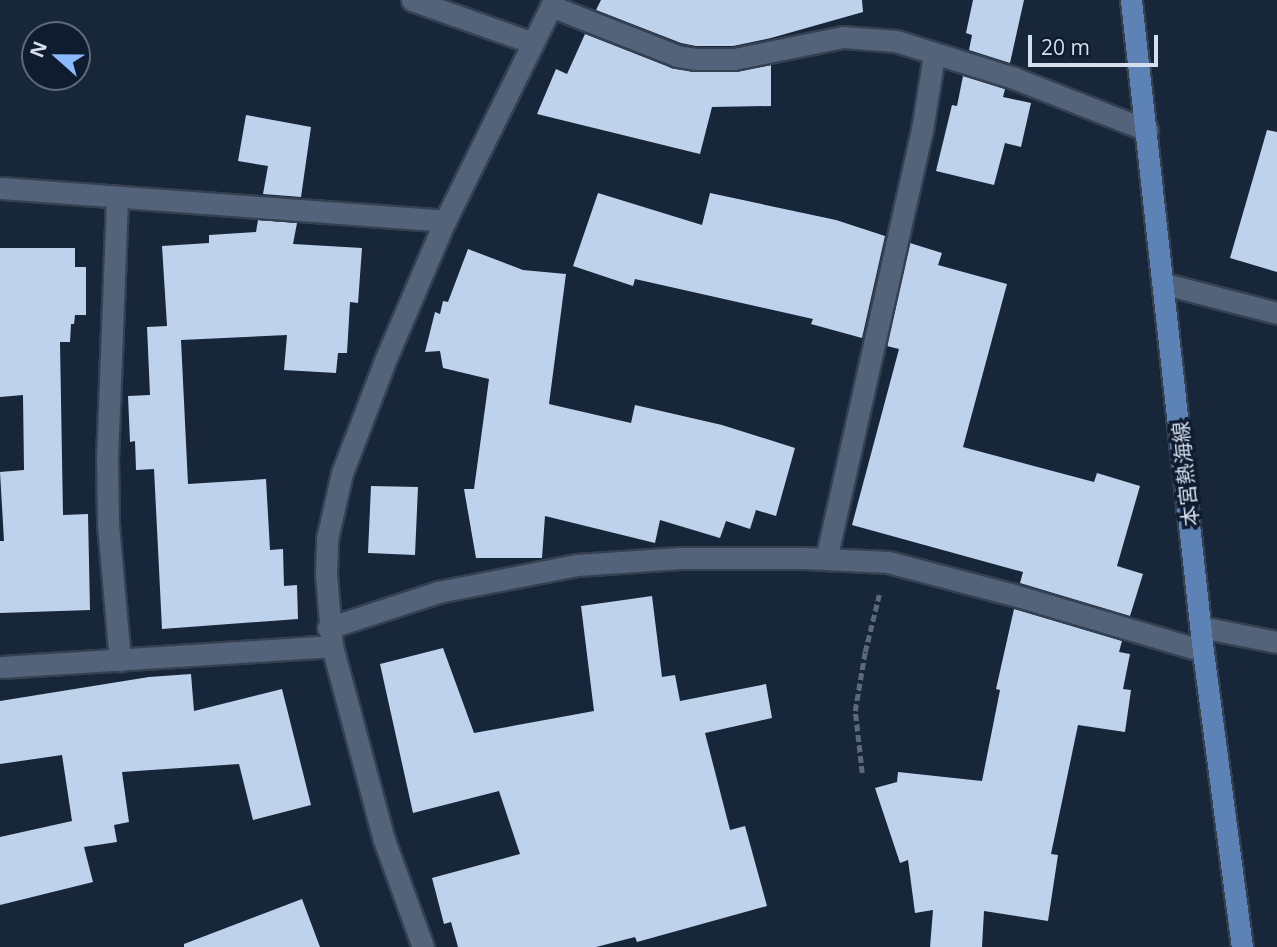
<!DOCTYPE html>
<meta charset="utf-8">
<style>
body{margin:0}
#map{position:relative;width:1277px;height:947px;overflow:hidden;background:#18263a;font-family:"Open Sans","Noto Sans JP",sans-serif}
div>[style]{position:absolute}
.building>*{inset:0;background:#bfd2ec}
.path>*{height:4.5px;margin-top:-2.25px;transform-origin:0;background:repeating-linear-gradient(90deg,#5d697b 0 7px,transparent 0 10.5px)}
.roads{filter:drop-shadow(2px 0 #354051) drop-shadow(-2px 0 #354051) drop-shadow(0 2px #354051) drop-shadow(0 -2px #354051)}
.street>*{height:21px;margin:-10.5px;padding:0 10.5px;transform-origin:10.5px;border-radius:10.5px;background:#53637a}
.primary>*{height:21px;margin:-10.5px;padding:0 10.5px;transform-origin:10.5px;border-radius:10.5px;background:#5d82b6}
span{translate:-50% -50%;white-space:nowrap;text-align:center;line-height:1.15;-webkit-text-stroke:7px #0f1c2f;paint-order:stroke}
.street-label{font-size:21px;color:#d5deeb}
.north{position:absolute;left:21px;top:21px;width:70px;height:70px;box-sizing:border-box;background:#0f1c2f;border:2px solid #5e6a7a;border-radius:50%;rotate:291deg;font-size:19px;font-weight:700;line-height:28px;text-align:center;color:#d5deeb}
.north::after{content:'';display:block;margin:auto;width:24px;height:32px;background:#8abafc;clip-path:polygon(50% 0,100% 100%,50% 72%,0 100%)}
.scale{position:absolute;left:1028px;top:35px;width:130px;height:32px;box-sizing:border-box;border:4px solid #d5deeb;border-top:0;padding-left:9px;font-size:21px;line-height:24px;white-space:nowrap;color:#d5deeb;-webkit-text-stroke:5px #0f1c2f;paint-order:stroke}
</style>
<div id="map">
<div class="building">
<div style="clip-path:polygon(601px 0,862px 0,863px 12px,771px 38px,733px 46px,696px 46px,681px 43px,596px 10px)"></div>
<div style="clip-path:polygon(973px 0,1024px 0,1010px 63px,969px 50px,972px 35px,966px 33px)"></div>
<div style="clip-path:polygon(585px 34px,675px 69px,734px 72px,771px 65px,771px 106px,712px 107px,700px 154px,537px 114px,556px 69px,567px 74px)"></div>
<div style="clip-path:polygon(963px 76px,1005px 89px,1003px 97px,1031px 103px,1021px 147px,1005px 143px,994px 185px,936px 171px,952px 105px,957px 106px)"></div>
<div style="clip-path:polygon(246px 115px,311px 127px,301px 197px,263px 194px,268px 166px,238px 161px)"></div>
<div style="clip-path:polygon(1267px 130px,1277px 132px,1277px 272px,1230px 258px)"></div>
<div style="clip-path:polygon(598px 193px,702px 225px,710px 193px,836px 220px,885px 236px,862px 338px,811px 324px,813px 319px,635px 279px,633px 286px,573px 266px)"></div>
<div style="clip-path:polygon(258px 220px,297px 223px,293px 244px,362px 248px,358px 303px,350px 302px,347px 353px,338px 353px,336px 373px,284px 370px,287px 335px,181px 340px,188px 484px,266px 479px,270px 550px,283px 549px,284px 586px,297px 585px,298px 619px,162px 629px,154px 469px,136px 470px,135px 441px,130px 442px,128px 396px,150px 395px,147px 327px,167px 326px,162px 246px,209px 243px,209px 235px,256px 232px)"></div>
<div style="clip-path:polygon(910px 243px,942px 253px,938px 265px,1007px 284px,963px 447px,1094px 482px,1097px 473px,1140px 486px,1117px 566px,1143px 574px,1130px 616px,1020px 583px,1023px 572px,852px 525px,899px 349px,887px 346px)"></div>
<div style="clip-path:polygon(0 248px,75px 248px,75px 267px,86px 267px,86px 315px,75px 315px,74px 324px,71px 324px,70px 342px,60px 342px,63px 515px,88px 514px,90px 610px,0 613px,0 541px,4px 541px,0 472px,24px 470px,23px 395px,0 397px)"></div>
<div style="clip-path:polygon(468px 249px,523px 270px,566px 274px,549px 404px,631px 423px,635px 405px,722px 425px,795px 448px,776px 516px,756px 510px,750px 529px,726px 521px,720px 538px,660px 520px,655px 543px,545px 516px,542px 558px,476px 558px,464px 489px,474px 489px,489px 379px,443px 368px,440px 351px,425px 352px,435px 312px,440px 314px,443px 301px,448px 302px)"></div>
<div style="clip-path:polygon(371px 486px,418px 487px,415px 555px,368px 553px)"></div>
<div style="clip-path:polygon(652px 596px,662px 677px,675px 675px,680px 701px,766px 684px,772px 718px,705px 733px,730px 830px,745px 826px,767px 906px,637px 942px,635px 937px,596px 947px,458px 947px,451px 922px,444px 924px,432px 878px,520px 854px,499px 791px,413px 813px,380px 664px,443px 648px,474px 733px,594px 711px,581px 606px)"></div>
<div style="clip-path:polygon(1014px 609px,1122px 641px,1119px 652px,1130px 654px,1123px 689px,1131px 690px,1125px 732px,1078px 725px,1051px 854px,1058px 855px,1048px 921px,984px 911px,982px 947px,930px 947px,933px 910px,915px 913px,908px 860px,900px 863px,875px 788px,897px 782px,898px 772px,982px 781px,1000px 690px,996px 689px)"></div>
<div style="clip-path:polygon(191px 674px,194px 711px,282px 689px,311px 805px,253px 820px,239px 764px,122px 772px,129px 822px,114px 825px,117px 842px,84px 847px,93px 882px,0 905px,0 837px,72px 821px,62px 755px,0 764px,0 701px,149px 677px)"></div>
<div style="clip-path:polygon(302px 899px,320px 947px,184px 947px,184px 944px)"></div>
</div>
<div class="path">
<div style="left:862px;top:773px;width:62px;rotate:-96.4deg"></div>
<div style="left:855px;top:711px;width:60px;rotate:-80.4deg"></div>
<div style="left:865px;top:652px;width:59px;rotate:-76.2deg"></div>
</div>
<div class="roads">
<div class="street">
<div style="left:412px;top:0;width:128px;rotate:19.6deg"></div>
<div style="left:551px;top:6px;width:136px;rotate:21.6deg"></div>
<div style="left:677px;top:56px;width:18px;rotate:9deg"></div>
<div style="left:695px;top:59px;width:39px"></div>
<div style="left:734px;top:59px;width:111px;rotate:-11.4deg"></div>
<div style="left:843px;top:37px;width:53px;rotate:4.3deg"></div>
<div style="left:896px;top:41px;width:124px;rotate:17.4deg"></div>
<div style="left:1014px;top:78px;width:143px;rotate:21.4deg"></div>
<div style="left:0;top:188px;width:446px;rotate:4.2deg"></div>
<div style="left:117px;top:199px;width:258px;rotate:92.2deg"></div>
<div style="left:107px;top:457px;width:67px;rotate:89.1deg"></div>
<div style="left:108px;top:524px;width:137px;rotate:85deg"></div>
<div style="left:1165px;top:284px;width:116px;rotate:14.5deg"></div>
<div style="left:826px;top:559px;width:440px;rotate:-77.4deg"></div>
<div style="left:922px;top:130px;width:76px;rotate:-80.9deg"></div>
<div style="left:1201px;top:627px;width:77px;rotate:11.2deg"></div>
<div style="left:328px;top:628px;width:116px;rotate:-18.1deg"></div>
<div style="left:438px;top:592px;width:142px;rotate:-11deg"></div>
<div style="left:577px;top:565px;width:103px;rotate:-3.9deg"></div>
<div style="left:680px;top:558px;width:124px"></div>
<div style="left:804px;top:558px;width:84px;rotate:2.7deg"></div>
<div style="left:888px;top:562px;width:130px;rotate:14.7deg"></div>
<div style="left:1014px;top:595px;width:197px;rotate:16.5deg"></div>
<div style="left:0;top:667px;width:333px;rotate:-3.6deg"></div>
<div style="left:423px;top:947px;width:114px;rotate:-110deg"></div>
<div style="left:384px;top:840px;width:201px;rotate:-105deg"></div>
<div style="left:332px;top:646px;width:72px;rotate:-94.8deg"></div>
<div style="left:326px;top:574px;width:35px;rotate:-88deg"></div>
<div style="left:327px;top:539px;width:68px;rotate:-77.2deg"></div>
<div style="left:342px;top:473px;width:125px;rotate:-69deg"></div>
<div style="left:387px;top:356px;width:147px;rotate:-66.8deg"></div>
<div style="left:445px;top:221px;width:246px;rotate:-63.7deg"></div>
</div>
<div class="primary">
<div style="left:1131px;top:0;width:655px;rotate:83.69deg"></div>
<div style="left:1203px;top:651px;width:299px;rotate:82.5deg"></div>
</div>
</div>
<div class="street-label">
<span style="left:1185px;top:474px;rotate:-96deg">本宮熱海線</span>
</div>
<div class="north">N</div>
<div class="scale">20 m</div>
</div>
